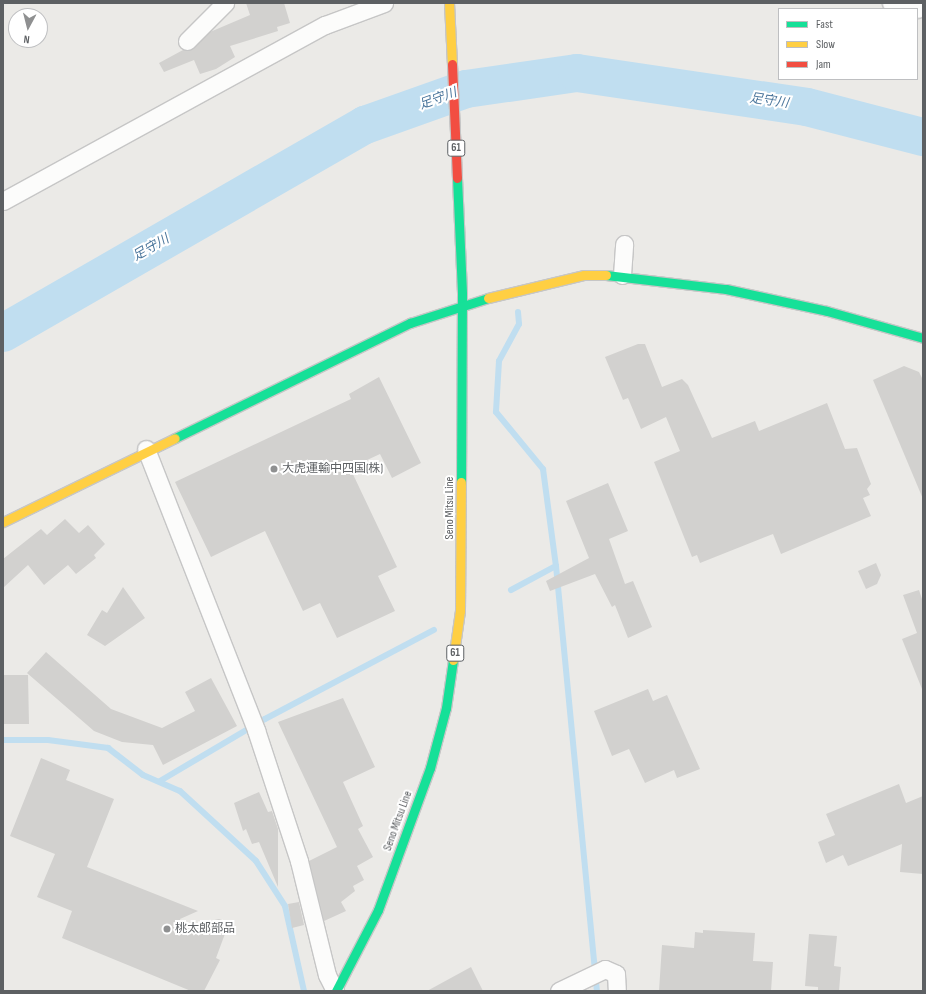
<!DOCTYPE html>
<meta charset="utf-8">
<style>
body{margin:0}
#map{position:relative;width:926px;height:994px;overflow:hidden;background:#ebeae7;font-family:"Sofia Sans Condensed","Noto Sans JP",sans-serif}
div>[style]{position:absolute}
.stream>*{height:6px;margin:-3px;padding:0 3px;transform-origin:3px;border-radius:3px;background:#c0def0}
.river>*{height:38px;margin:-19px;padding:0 19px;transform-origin:19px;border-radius:19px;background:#c0def0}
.building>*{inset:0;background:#d2d1cf}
.roads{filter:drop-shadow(1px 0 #c6c6c6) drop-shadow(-1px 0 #c6c6c6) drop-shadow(0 1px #c6c6c6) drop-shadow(0 -1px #c6c6c6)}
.street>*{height:17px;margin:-8.5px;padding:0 8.5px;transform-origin:8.5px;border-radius:8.5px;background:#fcfcfb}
.fast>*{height:9px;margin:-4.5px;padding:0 4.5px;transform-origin:4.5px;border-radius:4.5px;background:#16e098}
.slow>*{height:9px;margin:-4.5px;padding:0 4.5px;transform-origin:4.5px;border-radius:4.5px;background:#ffcf43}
.jam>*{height:9px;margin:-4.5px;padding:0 4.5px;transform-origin:4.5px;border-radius:4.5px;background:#f24e42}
.dots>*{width:11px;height:11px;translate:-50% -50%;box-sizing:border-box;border:2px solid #fff;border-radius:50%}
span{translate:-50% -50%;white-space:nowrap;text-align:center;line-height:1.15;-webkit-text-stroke:4px #fff;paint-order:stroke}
.shield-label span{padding:1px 3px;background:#fff;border:1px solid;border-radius:3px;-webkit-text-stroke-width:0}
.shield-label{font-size:11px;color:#5d6063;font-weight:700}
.poi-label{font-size:12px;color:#5d6063}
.left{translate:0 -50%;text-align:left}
.street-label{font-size:12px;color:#5d6063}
.water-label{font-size:13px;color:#4a759b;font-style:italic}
.frame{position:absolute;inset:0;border:4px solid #5d6063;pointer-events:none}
.legend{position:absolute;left:778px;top:8px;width:140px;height:72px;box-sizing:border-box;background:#fff;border:1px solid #bebfc1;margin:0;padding:5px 7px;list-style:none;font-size:12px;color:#5d6063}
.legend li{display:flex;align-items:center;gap:8px;height:20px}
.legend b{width:20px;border:1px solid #bebfc1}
.north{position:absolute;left:8px;top:8px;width:40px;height:40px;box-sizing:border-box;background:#fff;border:1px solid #bebfc1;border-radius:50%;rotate:187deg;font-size:11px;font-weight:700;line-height:16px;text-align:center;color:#5d6063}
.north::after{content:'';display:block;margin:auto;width:14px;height:18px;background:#8f9091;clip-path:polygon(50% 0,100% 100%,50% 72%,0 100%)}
</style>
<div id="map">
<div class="stream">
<div style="left:518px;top:312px;width:12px;rotate:85deg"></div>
<div style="left:519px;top:324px;width:42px;rotate:118.4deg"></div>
<div style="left:499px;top:361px;width:51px;rotate:93.4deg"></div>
<div style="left:496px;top:412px;width:74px;rotate:50.5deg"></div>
<div style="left:543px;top:469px;width:98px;rotate:82.4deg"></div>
<div style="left:556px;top:566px;width:427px;rotate:84.5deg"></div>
<div style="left:511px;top:590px;width:51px;rotate:-28.1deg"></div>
<div style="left:3px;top:740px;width:45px"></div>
<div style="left:48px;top:740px;width:61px;rotate:7.6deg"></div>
<div style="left:108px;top:748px;width:44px;rotate:37.6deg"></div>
<div style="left:143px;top:775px;width:40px;rotate:23.4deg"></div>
<div style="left:180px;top:791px;width:103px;rotate:42.6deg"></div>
<div style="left:256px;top:861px;width:54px;rotate:57.2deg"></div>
<div style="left:285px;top:906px;width:87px;rotate:77.4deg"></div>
<div style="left:160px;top:781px;width:122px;rotate:-30.6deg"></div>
<div style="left:265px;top:719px;width:191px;rotate:-27.8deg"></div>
</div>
<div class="river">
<div style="left:3px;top:333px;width:418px;rotate:-29.9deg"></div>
<div style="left:365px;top:125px;width:107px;rotate:-19.6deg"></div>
<div style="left:466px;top:89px;width:112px;rotate:-8.2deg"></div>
<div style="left:577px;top:73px;width:232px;rotate:8.4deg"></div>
<div style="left:807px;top:107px;width:120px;rotate:14.5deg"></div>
</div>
<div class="building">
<div style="clip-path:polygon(246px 3px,284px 3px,290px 23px,277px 27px,278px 31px,230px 46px,235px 57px,216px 69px,200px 74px,194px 60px,164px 72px,159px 63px,183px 50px,194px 48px,210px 32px,250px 15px)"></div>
<div style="clip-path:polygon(638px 344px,645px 344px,662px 387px,682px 379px,688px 385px,712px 438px,755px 421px,759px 431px,827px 403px,845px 449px,857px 448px,871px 484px,867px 489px,870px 495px,863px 498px,871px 516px,781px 554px,773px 534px,700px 563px,697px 555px,692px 557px,654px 462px,680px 451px,666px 417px,641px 429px,628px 398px,623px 400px,605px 357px)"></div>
<div style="clip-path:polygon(904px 366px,919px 372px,923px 380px,923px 499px,873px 380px)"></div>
<div style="clip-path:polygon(379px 377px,421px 463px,392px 478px,380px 454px,350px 468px,397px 567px,378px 576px,395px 611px,337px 638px,320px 603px,303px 611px,265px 531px,211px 557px,175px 482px,351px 399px,349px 394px)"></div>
<div style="clip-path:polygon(608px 483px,628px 531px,609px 539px,625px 584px,633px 581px,652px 627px,628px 638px,615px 605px,612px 607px,595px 574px,550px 591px,546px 581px,589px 558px,566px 501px)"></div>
<div style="clip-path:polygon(65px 519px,79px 533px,88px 525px,105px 544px,94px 555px,96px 558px,76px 574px,68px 565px,44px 585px,28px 565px,3px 588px,3px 559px,41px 529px,47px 535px)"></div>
<div style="clip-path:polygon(876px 563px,881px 575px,877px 584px,866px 589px,858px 571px)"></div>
<div style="clip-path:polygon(123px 587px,145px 618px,105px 646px,87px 635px,102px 610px,107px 613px)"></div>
<div style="clip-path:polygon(919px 590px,923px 602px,922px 689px,902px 639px,917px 633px,903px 595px)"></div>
<div style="clip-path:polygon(46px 652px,111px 709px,162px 728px,195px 711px,185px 692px,211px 678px,237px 726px,163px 765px,153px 745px,122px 742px,94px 731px,27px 673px)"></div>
<div style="clip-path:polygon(3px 675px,28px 675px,29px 724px,3px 724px)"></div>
<div style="clip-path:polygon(648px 689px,653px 701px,667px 695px,700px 769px,677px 778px,674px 770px,645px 783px,629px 749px,612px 756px,594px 711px)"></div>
<div style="clip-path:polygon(343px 698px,375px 767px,343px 782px,363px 826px,358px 829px,373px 857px,357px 866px,364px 880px,353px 886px,355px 891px,341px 902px,346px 911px,324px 921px,309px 861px,337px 847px,278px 722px)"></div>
<div style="clip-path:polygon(41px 758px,70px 770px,66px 780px,114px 799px,87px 867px,198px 911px,180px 919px,183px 927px,219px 919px,229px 923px,216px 958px,220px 960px,204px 991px,191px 991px,62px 938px,72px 911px,37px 897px,55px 854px,10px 836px)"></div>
<div style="clip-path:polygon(899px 784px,906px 803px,923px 796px,923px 874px,900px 872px,902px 844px,848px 866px,843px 855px,826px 863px,818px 842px,835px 835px,826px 814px)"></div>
<div style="clip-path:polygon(259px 792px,268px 812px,272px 811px,278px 829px,278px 887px,259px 842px,252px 844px,246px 829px,243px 831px,234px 803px)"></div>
<div style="clip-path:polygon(299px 902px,304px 925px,292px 928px,288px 904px)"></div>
<div style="clip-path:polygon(703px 930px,755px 933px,753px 961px,773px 962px,771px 991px,659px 991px,662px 945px,694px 948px,695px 932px,703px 933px)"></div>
<div style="clip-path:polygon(809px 934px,837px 936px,834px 966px,841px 967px,839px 991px,818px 991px,818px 987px,805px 986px)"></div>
<div style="clip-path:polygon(471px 967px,483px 991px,427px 991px)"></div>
</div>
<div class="roads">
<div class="street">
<div style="left:891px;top:3px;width:27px;rotate:13deg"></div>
<div style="left:187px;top:41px;width:54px;rotate:-45deg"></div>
<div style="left:3px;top:201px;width:367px;rotate:-28.7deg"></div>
<div style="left:325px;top:25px;width:63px;rotate:-20.4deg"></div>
<div style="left:622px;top:275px;width:31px;rotate:-86deg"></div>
<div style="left:146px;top:449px;width:302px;rotate:68.6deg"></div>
<div style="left:256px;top:730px;width:138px;rotate:71.8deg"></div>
<div style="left:299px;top:861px;width:117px;rotate:76.2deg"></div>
<div style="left:327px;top:975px;width:18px;rotate:63deg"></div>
<div style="left:559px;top:991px;width:51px;rotate:-25.6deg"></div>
<div style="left:605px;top:969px;width:12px;rotate:24deg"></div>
<div style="left:616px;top:974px;width:17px;rotate:87deg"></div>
</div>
<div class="fast">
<div style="left:457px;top:178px;width:116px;rotate:87.5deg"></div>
<div style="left:462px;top:294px;width:188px;rotate:90.3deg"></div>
<div style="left:606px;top:275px;width:121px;rotate:6.7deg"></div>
<div style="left:726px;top:289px;width:103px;rotate:12.3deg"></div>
<div style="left:827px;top:311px;width:100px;rotate:15.7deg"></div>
<div style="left:175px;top:438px;width:262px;rotate:-26.1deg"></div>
<div style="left:410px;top:323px;width:82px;rotate:-17.8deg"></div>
<div style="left:336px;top:991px;width:91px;rotate:-62.6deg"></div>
<div style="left:378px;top:910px;width:151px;rotate:-69.9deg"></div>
<div style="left:430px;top:768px;width:62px;rotate:-75.1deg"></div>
<div style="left:446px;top:708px;width:49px;rotate:-81.7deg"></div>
</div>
<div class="slow">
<div style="left:449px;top:3px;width:61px;rotate:87.2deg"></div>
<div style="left:488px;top:298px;width:99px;rotate:-13.5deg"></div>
<div style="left:584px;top:275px;width:22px"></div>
<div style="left:3px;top:522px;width:191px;rotate:-26deg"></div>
<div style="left:453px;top:660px;width:49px;rotate:-81.9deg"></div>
<div style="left:460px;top:611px;width:129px;rotate:-89.6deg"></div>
</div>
<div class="jam">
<div style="left:452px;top:64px;width:114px;rotate:87.5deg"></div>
</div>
</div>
<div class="dots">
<div style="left:274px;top:469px;background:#8f9091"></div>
<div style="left:167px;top:929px;background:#8f9091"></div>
</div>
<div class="shield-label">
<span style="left:456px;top:148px">61</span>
<span style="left:455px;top:653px">61</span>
</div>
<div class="poi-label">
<span class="left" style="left:282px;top:469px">大虎運輸中四国(株)</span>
<span class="left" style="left:175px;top:929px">桃太郎部品</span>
</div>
<div class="street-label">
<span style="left:450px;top:508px;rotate:-90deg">Seno Mitsu Line</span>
<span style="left:398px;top:821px;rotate:-70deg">Seno Mitsu Line</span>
</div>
<div class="water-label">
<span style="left:438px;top:99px;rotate:-20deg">足守川</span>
<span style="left:769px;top:101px;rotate:8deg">足守川</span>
<span style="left:151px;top:248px;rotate:-30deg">足守川</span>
</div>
<div class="frame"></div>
<ul class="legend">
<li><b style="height:5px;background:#16e098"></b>Fast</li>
<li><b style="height:5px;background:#ffcf43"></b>Slow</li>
<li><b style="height:5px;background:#f24e42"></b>Jam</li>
</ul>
<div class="north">N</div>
</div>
